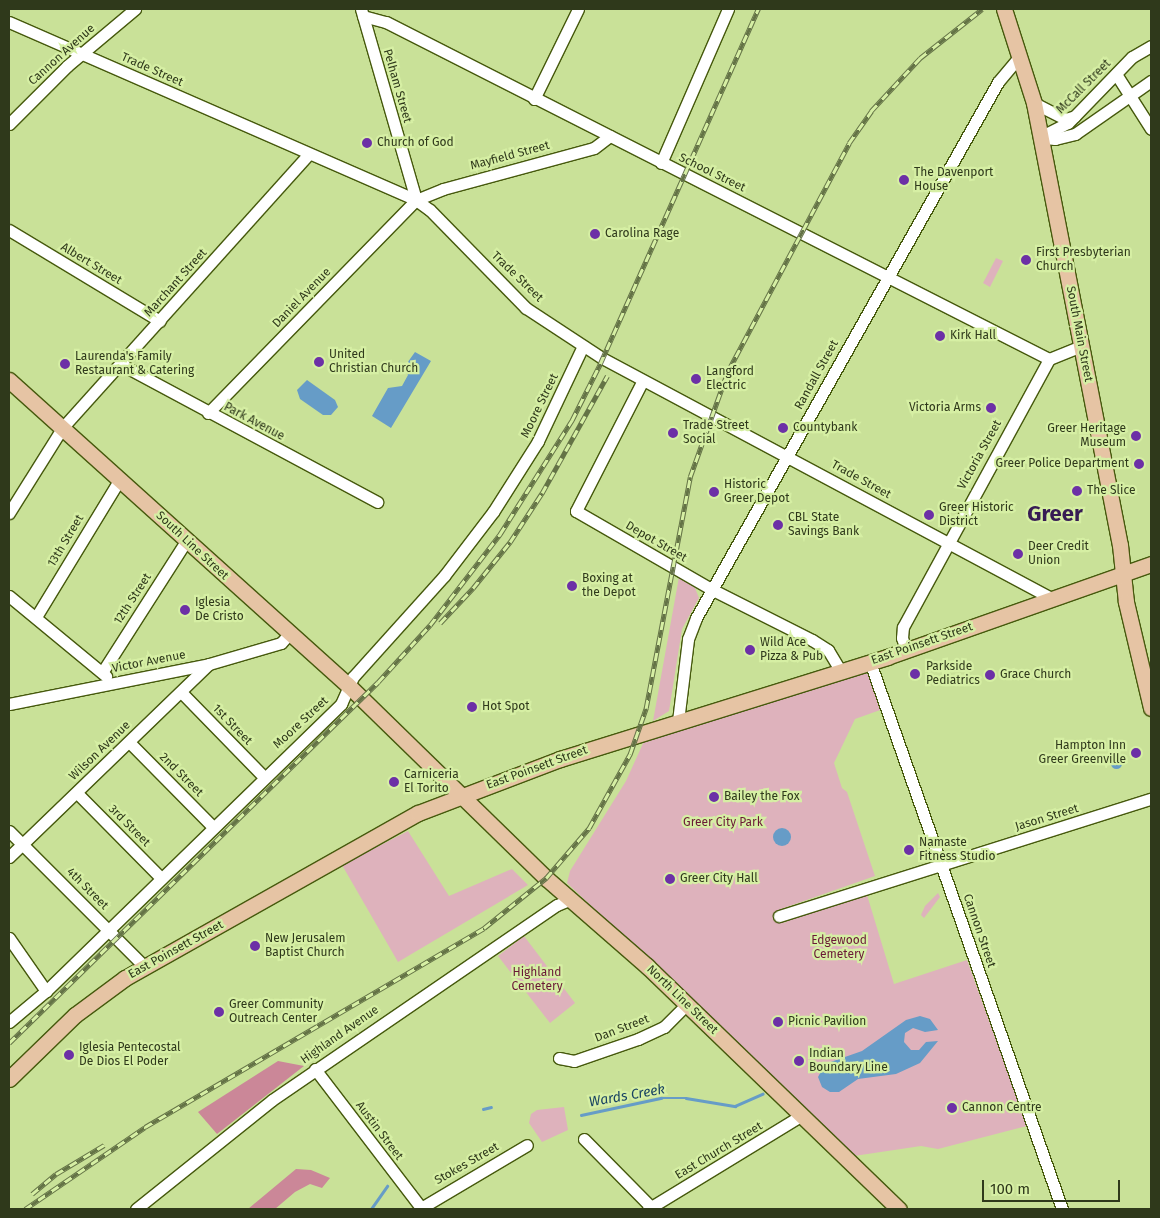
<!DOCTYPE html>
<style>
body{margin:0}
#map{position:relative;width:1160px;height:1218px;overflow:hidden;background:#c9e198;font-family:"Fira Sans",sans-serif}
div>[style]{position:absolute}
.green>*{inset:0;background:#deb2bc}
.forest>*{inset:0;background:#cb8798}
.water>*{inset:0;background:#669cc7}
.round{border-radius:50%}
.stream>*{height:2.5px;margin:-1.25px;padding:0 1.25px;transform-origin:1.25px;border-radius:1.25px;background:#669cc7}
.roads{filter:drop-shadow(1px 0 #46590d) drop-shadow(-1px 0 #46590d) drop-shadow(0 1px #46590d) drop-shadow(0 -1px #46590d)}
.minor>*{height:11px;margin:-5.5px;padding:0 5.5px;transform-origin:5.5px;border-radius:5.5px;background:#fff}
.major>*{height:15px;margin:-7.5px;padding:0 7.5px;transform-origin:7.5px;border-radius:7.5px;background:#e6c4a4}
.rail>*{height:4.5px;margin-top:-2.25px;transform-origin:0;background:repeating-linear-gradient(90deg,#d6efa4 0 8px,#647346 0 16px);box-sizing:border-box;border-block:1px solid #647346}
.dots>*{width:14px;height:14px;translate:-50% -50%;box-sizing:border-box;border:2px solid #d6efa4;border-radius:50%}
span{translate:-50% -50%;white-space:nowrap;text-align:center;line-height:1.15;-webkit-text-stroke:4.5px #d6efa4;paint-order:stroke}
.street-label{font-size:12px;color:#2f391b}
.poi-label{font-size:12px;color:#2f391b}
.left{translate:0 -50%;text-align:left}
.right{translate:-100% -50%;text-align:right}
.park-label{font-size:12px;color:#6a1936}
.water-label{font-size:14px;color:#1a4462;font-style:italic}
.town-label{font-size:22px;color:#371b54;font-weight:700}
.frame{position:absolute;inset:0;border:10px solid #2f391b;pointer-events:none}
.scale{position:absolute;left:982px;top:1180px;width:138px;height:22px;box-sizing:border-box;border:2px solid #2f391b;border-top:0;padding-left:6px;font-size:15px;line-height:18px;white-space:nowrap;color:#2f391b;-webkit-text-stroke:4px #d6efa4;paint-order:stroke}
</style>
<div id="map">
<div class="green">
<div style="clip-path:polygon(996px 258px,1003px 261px,990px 287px,983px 283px)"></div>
<div style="clip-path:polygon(679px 577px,695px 588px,699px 598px,682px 629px,669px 711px,653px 721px)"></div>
<div style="clip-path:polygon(860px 672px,869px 675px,883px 709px,855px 719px,834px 763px,842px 788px,847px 792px,875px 876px,781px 909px,785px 923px,789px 919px,867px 895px,894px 984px,967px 960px,1027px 1126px,938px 1149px,921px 1146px,854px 1156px,567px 883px,570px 871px,626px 781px,645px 739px)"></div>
<div style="clip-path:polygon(408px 831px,449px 896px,512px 869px,528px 885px,398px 962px,342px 865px)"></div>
<div style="clip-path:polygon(938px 893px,940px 897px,924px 918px,921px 915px,925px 906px)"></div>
<div style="clip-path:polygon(524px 936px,575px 1003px,550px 1023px,498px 956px)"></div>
<div style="clip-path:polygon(564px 1107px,568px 1130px,542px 1142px,529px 1123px,531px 1114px,537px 1110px)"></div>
</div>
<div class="forest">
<div style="clip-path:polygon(278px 1061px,304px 1066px,217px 1134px,198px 1112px)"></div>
<div style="clip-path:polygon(296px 1169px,311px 1170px,330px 1178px,322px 1188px,310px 1184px,295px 1192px,275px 1209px,248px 1209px)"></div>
</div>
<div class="water">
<div style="clip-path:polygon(415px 352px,431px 361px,391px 428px,372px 416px,388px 388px,402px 386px,408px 375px,405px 366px)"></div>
<div style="clip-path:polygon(307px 380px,335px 400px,338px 407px,331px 415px,323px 415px,300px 399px,297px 390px)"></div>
<div class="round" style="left:1110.5px;top:757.5px;width:11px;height:11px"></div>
<div class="round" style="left:773px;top:828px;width:18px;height:18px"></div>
<div style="clip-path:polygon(920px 1016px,930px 1019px,938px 1030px,925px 1032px,913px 1028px,905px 1033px,904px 1042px,911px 1050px,919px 1050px,926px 1042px,938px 1041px,920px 1063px,896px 1074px,858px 1079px,839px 1092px,830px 1092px,822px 1087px,818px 1077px,825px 1064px,862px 1051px,906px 1020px)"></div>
</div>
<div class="stream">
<div style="left:483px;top:1109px;width:8px;rotate:-14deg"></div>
<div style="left:581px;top:1115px;width:82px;rotate:-12deg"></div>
<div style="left:661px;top:1098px;width:25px"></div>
<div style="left:686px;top:1098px;width:50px;rotate:9.3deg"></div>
<div style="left:735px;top:1106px;width:30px;rotate:-24deg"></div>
<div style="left:371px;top:1209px;width:28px;rotate:-55deg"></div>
</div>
<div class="roads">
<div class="minor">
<div style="left:361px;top:9px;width:199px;rotate:73.9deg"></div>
<div style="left:363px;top:16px;width:24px;rotate:15deg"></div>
<div style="left:386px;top:22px;width:744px;rotate:26.94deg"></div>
<div style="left:9px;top:22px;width:444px;rotate:23.6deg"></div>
<div style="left:416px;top:200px;width:17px;rotate:36deg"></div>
<div style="left:430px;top:210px;width:137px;rotate:45.6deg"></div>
<div style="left:526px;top:308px;width:91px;rotate:33.3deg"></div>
<div style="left:602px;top:358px;width:511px;rotate:28.12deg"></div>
<div style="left:1116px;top:74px;width:65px;rotate:57.5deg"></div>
<div style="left:534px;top:99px;width:100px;rotate:-63.9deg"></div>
<div style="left:1034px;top:103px;width:36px;rotate:27deg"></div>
<div style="left:1066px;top:119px;width:9px;rotate:-18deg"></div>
<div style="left:9px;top:124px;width:82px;rotate:-45deg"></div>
<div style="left:67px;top:66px;width:89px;rotate:-40deg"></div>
<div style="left:1040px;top:137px;width:31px;rotate:-27deg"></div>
<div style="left:1068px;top:123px;width:92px;rotate:-45.9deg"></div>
<div style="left:1132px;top:57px;width:22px;rotate:-30deg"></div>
<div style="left:1044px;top:138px;width:11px;rotate:5deg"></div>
<div style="left:1055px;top:139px;width:21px;rotate:-14deg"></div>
<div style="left:1075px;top:134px;width:93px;rotate:-34.9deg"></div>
<div style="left:661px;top:163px;width:168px;rotate:-66.5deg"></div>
<div style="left:9px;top:230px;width:176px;rotate:31.1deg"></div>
<div style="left:120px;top:364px;width:292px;rotate:28.2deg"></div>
<div style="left:642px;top:382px;width:145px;rotate:117.1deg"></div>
<div style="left:576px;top:511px;width:156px;rotate:30deg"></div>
<div style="left:711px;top:589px;width:113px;rotate:26.8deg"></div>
<div style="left:812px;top:640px;width:19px;rotate:32deg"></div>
<div style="left:828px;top:650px;width:26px;rotate:59deg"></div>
<div style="left:208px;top:413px;width:298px;rotate:-45.7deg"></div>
<div style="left:416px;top:200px;width:29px;rotate:-22deg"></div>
<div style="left:443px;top:189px;width:156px;rotate:-15.2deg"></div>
<div style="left:594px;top:148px;width:20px;rotate:-37deg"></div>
<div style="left:9px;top:513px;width:102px;rotate:-57.9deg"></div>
<div style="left:63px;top:427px;width:366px;rotate:-48deg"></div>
<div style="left:9px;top:596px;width:126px;rotate:39.5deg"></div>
<div style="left:36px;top:617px;width:162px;rotate:-58.7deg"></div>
<div style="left:906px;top:650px;width:13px;rotate:-108deg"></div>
<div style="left:902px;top:638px;width:11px;rotate:-85deg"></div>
<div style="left:903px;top:627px;width:305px;rotate:-61.4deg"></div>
<div style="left:1049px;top:359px;width:35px;rotate:-22deg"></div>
<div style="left:870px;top:662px;width:580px;rotate:70.66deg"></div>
<div style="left:103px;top:671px;width:154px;rotate:-57.4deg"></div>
<div style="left:181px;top:692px;width:119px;rotate:45.7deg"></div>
<div style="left:9px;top:704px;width:204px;rotate:-11.3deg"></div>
<div style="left:209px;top:664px;width:75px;rotate:-16.3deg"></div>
<div style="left:281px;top:643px;width:12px;rotate:-48deg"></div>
<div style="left:678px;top:721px;width:83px;rotate:-83deg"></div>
<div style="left:688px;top:639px;width:22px;rotate:-69deg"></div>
<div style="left:696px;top:618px;width:615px;rotate:-60.6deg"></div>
<div style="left:998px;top:82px;width:33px;rotate:-50deg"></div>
<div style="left:129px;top:742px;width:120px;rotate:45.3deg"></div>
<div style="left:77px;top:793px;width:120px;rotate:45.3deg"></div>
<div style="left:9px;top:831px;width:192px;rotate:45deg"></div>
<div style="left:9px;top:857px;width:278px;rotate:-44deg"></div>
<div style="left:779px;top:916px;width:390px;rotate:-17.5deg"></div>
<div style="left:9px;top:938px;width:65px;rotate:55.1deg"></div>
<div style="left:9px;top:1022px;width:48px;rotate:-40deg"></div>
<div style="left:46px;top:991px;width:412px;rotate:-44.2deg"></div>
<div style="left:341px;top:704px;width:30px;rotate:-66deg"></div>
<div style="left:353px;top:677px;width:136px;rotate:-48deg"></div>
<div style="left:444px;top:576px;width:81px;rotate:-52.6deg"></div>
<div style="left:493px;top:512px;width:84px;rotate:-57.6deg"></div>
<div style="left:538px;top:441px;width:105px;rotate:-64.7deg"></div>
<div style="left:559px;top:1058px;width:15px;rotate:11deg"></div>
<div style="left:574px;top:1061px;width:68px;rotate:-19deg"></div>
<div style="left:638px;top:1039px;width:29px;rotate:-25deg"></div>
<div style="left:664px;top:1027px;width:33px;rotate:-45deg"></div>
<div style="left:315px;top:1069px;width:176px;rotate:52.6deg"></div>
<div style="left:584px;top:1139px;width:98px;rotate:45.4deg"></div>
<div style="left:421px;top:1208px;width:123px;rotate:-30.7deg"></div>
<div style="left:136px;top:1209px;width:174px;rotate:-38.7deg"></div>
<div style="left:272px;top:1100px;width:345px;rotate:-34.4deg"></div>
<div style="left:557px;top:905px;width:15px;rotate:-23deg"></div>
<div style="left:648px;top:1209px;width:180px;rotate:-31.4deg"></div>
</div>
<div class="major">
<div style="left:1004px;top:9px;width:99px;rotate:72.3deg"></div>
<div style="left:1034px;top:103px;width:450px;rotate:79deg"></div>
<div style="left:1120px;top:545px;width:57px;rotate:84deg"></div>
<div style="left:1126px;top:602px;width:109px;rotate:76.7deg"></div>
<div style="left:9px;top:380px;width:456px;rotate:42deg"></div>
<div style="left:348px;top:685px;width:277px;rotate:44.3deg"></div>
<div style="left:546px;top:878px;width:134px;rotate:41.1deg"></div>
<div style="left:647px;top:966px;width:350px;rotate:44deg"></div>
<div style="left:9px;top:1079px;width:92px;rotate:-44.1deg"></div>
<div style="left:75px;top:1015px;width:62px;rotate:-36.5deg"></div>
<div style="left:125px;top:978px;width:336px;rotate:-29.4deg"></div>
<div style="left:418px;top:813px;width:152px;rotate:-20.8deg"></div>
<div style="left:560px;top:759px;width:343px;rotate:-17.3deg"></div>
<div style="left:887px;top:657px;width:280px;rotate:-19.4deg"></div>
</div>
</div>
<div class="rail">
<div style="left:440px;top:623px;width:48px;rotate:-46.7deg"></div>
<div style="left:473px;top:588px;width:59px;rotate:-51.2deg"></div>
<div style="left:510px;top:542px;width:59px;rotate:-56.9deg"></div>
<div style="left:542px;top:493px;width:134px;rotate:-60.9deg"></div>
<div style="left:9px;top:1043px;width:516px;rotate:-44.37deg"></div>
<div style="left:378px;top:682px;width:77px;rotate:-47.6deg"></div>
<div style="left:430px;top:625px;width:115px;rotate:-52.4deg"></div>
<div style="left:500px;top:534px;width:135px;rotate:-57.7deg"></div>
<div style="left:572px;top:420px;width:63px;rotate:-63.4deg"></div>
<div style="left:600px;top:364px;width:389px;rotate:-66deg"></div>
<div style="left:32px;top:1194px;width:31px;rotate:-40deg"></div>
<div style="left:56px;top:1174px;width:56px;rotate:-31.1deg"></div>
<div style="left:25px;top:1209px;width:145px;rotate:-34.3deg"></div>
<div style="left:145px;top:1127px;width:393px;rotate:-30.4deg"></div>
<div style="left:484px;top:928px;width:80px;rotate:-38.9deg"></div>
<div style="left:546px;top:878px;width:66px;rotate:-49.3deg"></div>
<div style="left:589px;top:828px;width:85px;rotate:-61deg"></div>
<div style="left:630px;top:754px;width:49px;rotate:-70.8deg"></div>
<div style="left:646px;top:708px;width:235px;rotate:-79.2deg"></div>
<div style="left:690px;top:477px;width:113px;rotate:-70.3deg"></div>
<div style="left:728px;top:371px;width:258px;rotate:-62deg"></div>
<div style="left:849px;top:143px;width:39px;rotate:-55deg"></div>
<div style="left:871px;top:111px;width:72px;rotate:-47.2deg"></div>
<div style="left:920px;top:58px;width:79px;rotate:-38.3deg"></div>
</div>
<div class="dots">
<div style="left:367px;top:143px;background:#6c30a6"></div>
<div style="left:904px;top:180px;background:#6c30a6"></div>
<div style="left:595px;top:234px;background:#6c30a6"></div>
<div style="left:1026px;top:260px;background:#6c30a6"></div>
<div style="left:940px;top:336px;background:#6c30a6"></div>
<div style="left:319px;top:362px;background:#6c30a6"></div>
<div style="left:65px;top:364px;background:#6c30a6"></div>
<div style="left:696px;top:379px;background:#6c30a6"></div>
<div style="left:991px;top:408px;background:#6c30a6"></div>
<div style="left:783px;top:428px;background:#6c30a6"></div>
<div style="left:673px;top:433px;background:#6c30a6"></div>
<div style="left:1136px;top:436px;background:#6c30a6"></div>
<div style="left:1139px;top:464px;background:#6c30a6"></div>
<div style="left:1077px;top:491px;background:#6c30a6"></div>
<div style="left:714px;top:492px;background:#6c30a6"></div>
<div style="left:929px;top:515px;background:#6c30a6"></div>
<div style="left:778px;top:525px;background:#6c30a6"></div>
<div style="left:1018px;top:554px;background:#6c30a6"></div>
<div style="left:572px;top:586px;background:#6c30a6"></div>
<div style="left:185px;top:610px;background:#6c30a6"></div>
<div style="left:750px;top:650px;background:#6c30a6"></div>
<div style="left:915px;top:674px;background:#6c30a6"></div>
<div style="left:990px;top:675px;background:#6c30a6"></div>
<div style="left:472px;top:707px;background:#6c30a6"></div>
<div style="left:1136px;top:753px;background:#6c30a6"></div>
<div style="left:394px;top:782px;background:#6c30a6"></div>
<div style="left:714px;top:797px;background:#6c30a6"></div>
<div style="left:909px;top:850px;background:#6c30a6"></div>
<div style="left:670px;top:879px;background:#6c30a6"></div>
<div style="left:255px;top:946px;background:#6c30a6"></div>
<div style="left:219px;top:1012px;background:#6c30a6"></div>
<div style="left:778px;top:1022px;background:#6c30a6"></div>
<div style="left:69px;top:1055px;background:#6c30a6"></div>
<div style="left:799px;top:1061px;background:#6c30a6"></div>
<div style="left:952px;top:1108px;background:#6c30a6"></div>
</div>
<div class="street-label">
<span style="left:62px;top:55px;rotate:-42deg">Cannon Avenue</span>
<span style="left:152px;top:70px;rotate:24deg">Trade Street</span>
<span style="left:397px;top:86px;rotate:74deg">Pelham Street</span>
<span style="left:1084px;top:87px;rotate:-45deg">McCall Street</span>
<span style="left:510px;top:156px;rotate:-15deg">Mayfield Street</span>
<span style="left:712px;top:173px;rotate:26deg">School Street</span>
<span style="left:91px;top:264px;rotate:31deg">Albert Street</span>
<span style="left:517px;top:277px;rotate:44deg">Trade Street</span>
<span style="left:176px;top:283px;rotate:-48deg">Marchant Street</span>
<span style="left:302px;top:298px;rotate:-46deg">Daniel Avenue</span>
<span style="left:1079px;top:334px;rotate:79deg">South Main Street</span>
<span style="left:817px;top:375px;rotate:-61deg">Randall Street</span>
<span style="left:540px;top:406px;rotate:-64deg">Moore Street</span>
<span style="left:254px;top:422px;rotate:28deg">Park Avenue</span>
<span style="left:980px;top:455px;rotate:-61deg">Victoria Street</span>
<span style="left:861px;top:480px;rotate:29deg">Trade Street</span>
<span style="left:66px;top:541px;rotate:-59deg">13th Street</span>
<span style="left:656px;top:542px;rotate:30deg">Depot Street</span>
<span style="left:192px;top:546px;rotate:43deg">South Line Street</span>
<span style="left:133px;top:599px;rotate:-57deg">12th Street</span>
<span style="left:922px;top:644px;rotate:-19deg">East Poinsett Street</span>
<span style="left:149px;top:662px;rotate:-11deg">Victor Avenue</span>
<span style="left:301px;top:723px;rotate:-43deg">Moore Street</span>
<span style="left:232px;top:725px;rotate:46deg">1st Street</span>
<span style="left:100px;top:751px;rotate:-44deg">Wilson Avenue</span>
<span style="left:537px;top:768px;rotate:-20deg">East Poinsett Street</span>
<span style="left:181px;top:775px;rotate:45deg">2nd Street</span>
<span style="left:1047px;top:818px;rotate:-17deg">Jason Street</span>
<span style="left:129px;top:826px;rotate:45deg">3rd Street</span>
<span style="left:87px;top:889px;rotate:45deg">4th Street</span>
<span style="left:979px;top:931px;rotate:71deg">Cannon Street</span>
<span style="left:176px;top:950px;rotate:-29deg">East Poinsett Street</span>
<span style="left:682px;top:1000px;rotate:44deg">North Line Street</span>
<span style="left:622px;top:1029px;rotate:-21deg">Dan Street</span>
<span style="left:340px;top:1035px;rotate:-35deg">Highland Avenue</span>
<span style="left:379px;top:1131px;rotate:53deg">Austin Street</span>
<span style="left:719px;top:1151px;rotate:-31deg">East Church Street</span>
<span style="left:467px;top:1164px;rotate:-30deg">Stokes Street</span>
</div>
<div class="poi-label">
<span class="left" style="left:377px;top:143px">Church of God</span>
<span class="left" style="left:914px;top:180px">The Davenport<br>House</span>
<span class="left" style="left:605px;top:234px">Carolina Rage</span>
<span class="left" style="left:1036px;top:260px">First Presbyterian<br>Church</span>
<span class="left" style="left:950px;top:336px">Kirk Hall</span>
<span class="left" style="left:329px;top:362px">United<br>Christian Church</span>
<span class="left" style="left:75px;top:364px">Laurenda's Family<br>Restaurant &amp; Catering</span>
<span class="left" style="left:706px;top:379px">Langford<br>Electric</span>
<span class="right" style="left:981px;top:408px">Victoria Arms</span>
<span class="left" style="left:683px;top:433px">Trade Street<br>Social</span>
<span class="left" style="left:793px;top:428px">Countybank</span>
<span class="right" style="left:1126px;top:436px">Greer Heritage<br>Museum</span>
<span class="right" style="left:1129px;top:464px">Greer Police Department</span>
<span class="left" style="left:724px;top:492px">Historic<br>Greer Depot</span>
<span class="left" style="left:1087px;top:491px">The Slice</span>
<span class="left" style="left:939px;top:515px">Greer Historic<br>District</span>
<span class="left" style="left:788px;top:525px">CBL State<br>Savings Bank</span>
<span class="left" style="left:1028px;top:554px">Deer Credit<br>Union</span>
<span class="left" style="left:582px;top:586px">Boxing at<br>the Depot</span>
<span class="left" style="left:195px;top:610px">Iglesia<br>De Cristo</span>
<span class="left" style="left:760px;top:650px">Wild Ace<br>Pizza &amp; Pub</span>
<span class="left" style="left:926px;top:674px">Parkside<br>Pediatrics</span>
<span class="left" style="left:1000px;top:675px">Grace Church</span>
<span class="left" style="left:482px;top:707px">Hot Spot</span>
<span class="right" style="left:1126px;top:753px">Hampton Inn<br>Greer Greenville</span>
<span class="left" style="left:404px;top:782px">Carniceria<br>El Torito</span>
<span class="left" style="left:724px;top:797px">Bailey the Fox</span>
<span class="left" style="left:919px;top:850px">Namaste<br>Fitness Studio</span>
<span class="left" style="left:680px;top:879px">Greer City Hall</span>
<span class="left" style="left:265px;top:946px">New Jerusalem<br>Baptist Church</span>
<span class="left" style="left:229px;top:1012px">Greer Community<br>Outreach Center</span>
<span class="left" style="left:788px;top:1022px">Picnic Pavilion</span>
<span class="left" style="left:79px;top:1055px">Iglesia Pentecostal<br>De Dios El Poder</span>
<span class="left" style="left:809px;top:1061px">Indian<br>Boundary Line</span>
<span class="left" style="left:962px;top:1108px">Cannon Centre</span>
</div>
<div class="park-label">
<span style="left:723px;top:823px">Greer City Park</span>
<span style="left:839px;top:948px">Edgewood<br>Cemetery</span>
<span style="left:537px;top:980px">Highland<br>Cemetery</span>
</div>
<div class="water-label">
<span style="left:627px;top:1096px;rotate:-10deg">Wards Creek</span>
</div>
<div class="town-label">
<span style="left:1055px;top:514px">Greer</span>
</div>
<div class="frame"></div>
<div class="scale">100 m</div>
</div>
